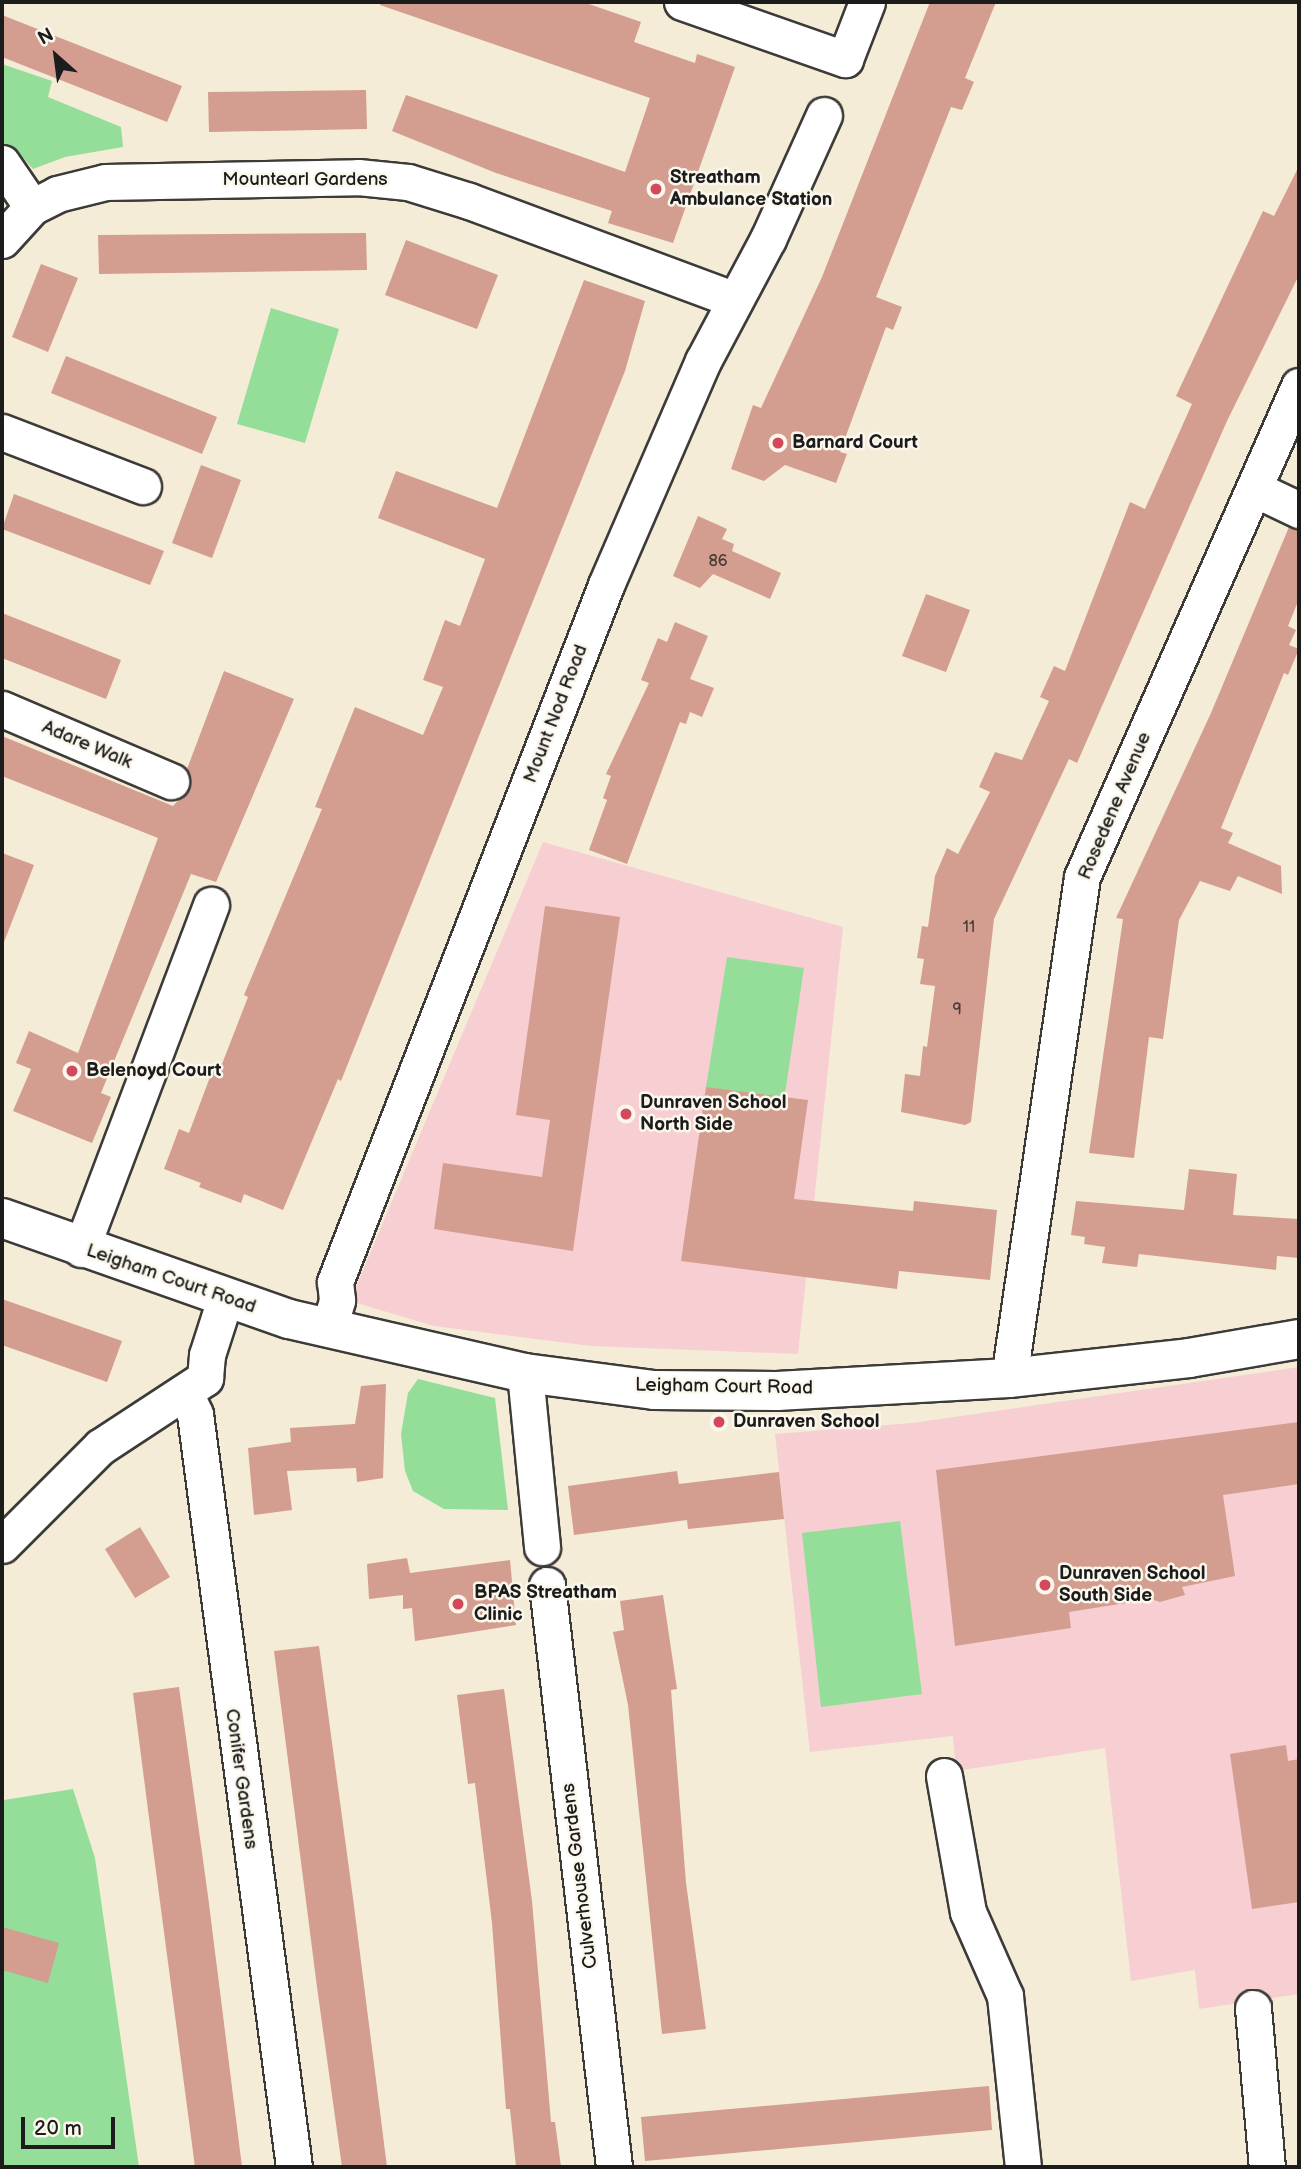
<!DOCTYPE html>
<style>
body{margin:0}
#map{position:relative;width:1301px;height:2169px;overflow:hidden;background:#f4ecd6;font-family:"Balsamiq Sans",sans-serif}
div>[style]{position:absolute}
.built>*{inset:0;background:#f7cfd2}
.green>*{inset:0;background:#94de9a}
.building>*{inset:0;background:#d39d8f}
.roads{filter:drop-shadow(2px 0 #3c3b38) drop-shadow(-2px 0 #3c3b38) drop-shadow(0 2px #3c3b38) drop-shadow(0 -2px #3c3b38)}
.minor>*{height:35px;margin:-17.5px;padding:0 17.5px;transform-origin:17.5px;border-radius:17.5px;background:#fff}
.tertiary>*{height:38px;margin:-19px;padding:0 19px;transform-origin:19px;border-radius:19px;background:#fff}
.dots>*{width:19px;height:19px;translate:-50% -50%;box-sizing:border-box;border:4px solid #fbf7ec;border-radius:50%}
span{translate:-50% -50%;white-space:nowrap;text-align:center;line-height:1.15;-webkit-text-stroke:5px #fbf7ec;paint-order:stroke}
.number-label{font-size:16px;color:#4a3c39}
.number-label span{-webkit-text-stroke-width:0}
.poi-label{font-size:19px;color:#1c1c1c;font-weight:700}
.left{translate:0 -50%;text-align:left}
.street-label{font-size:19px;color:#1c1c1c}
.frame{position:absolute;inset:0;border:4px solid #1c1c1c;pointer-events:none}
.north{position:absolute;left:21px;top:21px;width:70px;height:70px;-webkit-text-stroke:5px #fbf7ec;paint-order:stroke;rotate:332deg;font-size:19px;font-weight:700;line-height:28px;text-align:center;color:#1c1c1c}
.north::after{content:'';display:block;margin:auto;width:24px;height:32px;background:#1c1c1c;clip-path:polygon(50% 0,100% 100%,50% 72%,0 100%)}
.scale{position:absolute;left:21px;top:2117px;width:94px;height:32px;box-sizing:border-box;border:4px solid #1c1c1c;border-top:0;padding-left:9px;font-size:21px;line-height:24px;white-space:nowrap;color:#1c1c1c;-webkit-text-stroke:5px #fbf7ec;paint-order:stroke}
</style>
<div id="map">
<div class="built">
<div style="clip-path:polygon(543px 842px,843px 927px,798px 1354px,591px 1346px,434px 1326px,350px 1301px)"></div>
<div style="clip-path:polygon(1299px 1367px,1299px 1994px,1199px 2009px,1195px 1970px,1131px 1981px,1105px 1748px,956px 1771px,953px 1736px,810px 1752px,775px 1434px,912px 1423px)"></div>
</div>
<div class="green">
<div style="clip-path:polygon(2px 64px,52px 81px,48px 97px,121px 127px,123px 147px,65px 157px,33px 169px,17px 151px,2px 143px)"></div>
<div style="clip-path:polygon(271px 308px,339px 329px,305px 443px,237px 424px)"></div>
<div style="clip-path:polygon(727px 957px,804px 968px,784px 1100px,706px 1087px)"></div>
<div style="clip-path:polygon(418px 1379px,495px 1398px,508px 1510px,444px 1509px,413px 1491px,405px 1471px,401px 1434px,408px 1393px)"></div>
<div style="clip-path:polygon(900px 1521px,922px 1694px,821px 1707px,802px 1533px)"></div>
<div style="clip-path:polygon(73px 1789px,95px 1858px,139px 2167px,2px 2167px,2px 1796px,4px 1800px)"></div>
</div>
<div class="building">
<div style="clip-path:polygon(381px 2px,583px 2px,641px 22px,634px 42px,695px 63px,697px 54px,735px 67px,673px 243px,608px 223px,612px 211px,496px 173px,392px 131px,406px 95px,625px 172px,650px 98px,380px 5px)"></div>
<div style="clip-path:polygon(930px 2px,996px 2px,965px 78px,974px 82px,962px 110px,951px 107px,876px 297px,902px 307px,893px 330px,886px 327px,840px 452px,847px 454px,836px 483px,785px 465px,764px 481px,731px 469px,753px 405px,761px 408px,822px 277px)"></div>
<div style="clip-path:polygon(2px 15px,182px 86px,167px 122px,2px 57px)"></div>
<div style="clip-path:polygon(366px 90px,367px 129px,209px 132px,208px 92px)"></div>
<div style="clip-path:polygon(1299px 166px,1299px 275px,1227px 421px,1077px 763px,1069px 759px,994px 919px,971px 1122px,965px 1125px,901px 1112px,905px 1074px,920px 1076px,923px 1046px,927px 1047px,935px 986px,920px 984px,924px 959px,917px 958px,922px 926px,928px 927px,935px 876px,947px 848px,958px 854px,990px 792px,979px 787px,995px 752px,1022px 760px,1049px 701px,1040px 697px,1054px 666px,1065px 671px,1130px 502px,1145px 509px,1192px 404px,1176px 396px,1263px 211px,1274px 216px)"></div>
<div style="clip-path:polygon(366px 233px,367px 270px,99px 274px,98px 235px)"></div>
<div style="clip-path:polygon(406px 240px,498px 275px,477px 329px,385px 295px)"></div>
<div style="clip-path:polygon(41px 264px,78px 278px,48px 352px,12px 337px)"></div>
<div style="clip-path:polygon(584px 280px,645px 301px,625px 371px,341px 1081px,338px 1079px,283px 1210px,244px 1194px,241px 1203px,199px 1187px,201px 1183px,164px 1169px,179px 1129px,189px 1133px,216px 1061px,222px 1064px,248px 997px,244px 995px,322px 809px,315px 807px,355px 707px,423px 735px,443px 687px,423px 680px,445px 620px,460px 626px,485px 559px,378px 518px,396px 471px,497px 508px)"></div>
<div style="clip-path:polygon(66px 356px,217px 417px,202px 454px,51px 393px)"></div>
<div style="clip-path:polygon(201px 465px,241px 480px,212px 558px,172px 543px)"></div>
<div style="clip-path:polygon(14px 494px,164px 551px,150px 585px,2px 529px)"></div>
<div style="clip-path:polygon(698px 516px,727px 529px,722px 539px,734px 544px,732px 551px,781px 573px,770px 599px,713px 574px,700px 588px,673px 576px)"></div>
<div style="clip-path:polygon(1289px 527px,1299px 530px,1299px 599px,1288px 626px,1296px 630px,1289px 645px,1299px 649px,1288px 675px,1284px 673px,1221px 828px,1233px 833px,1228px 843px,1281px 866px,1282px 894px,1238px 876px,1230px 891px,1200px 881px,1179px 920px,1163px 1039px,1149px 1037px,1134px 1158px,1089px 1153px,1123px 919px,1116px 918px,1211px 713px)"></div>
<div style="clip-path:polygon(926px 594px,970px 610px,946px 672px,902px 656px)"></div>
<div style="clip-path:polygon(2px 613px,121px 660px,106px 699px,2px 658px)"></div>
<div style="clip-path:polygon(675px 622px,708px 636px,690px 679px,714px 688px,702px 717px,690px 712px,686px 724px,680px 722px,627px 864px,589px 850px,607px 800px,603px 798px,611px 776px,606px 774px,649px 683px,641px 680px,658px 638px,667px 642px)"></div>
<div style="clip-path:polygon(224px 671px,294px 699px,216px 882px,191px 874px,101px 1093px,111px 1097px,92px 1143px,13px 1111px,31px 1069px,16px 1063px,29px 1031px,78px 1053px,158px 838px,2px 776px,2px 736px,173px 806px,190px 788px,187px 769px)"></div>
<div style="clip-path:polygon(2px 853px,34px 865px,4px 942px,2px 942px)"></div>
<div style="clip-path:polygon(545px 906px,620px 917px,573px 1251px,434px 1229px,443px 1163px,542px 1177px,550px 1120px,516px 1115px)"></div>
<div style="clip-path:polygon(706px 1087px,808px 1100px,794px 1199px,913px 1211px,914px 1201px,997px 1210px,990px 1280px,899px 1271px,897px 1289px,681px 1261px)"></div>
<div style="clip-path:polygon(1189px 1169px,1237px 1174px,1233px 1215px,1299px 1219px,1299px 1258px,1277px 1256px,1276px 1270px,1139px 1254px,1137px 1267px,1102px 1263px,1105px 1247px,1084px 1244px,1085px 1237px,1071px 1235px,1076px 1201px,1184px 1210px)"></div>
<div style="clip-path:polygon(2px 1299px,122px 1341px,107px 1382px,2px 1345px)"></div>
<div style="clip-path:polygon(386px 1384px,383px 1478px,357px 1482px,356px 1468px,287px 1471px,292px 1510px,254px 1515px,248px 1448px,291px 1442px,290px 1428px,355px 1424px,361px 1386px)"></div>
<div style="clip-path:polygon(1299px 1422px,1299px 1484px,1223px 1495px,1235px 1576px,1182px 1587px,1185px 1595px,1160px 1602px,1151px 1599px,1069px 1612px,1071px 1628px,955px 1646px,936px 1470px)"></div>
<div style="clip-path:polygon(677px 1471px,679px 1484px,779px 1472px,784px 1519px,688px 1529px,687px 1520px,574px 1535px,568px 1486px)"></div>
<div style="clip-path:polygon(140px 1527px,170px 1577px,135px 1598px,105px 1549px)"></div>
<div style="clip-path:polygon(407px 1558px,410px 1573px,510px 1560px,516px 1625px,415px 1641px,412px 1608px,403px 1609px,403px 1595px,369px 1599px,367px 1564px)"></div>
<div style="clip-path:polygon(663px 1595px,677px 1689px,671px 1690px,686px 1883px,706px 2029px,662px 2034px,628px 1705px,613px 1632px,624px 1630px,620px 1601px)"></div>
<div style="clip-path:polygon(319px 1646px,354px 1906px,387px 2167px,342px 2167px,317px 1987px,274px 1651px)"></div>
<div style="clip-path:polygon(179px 1687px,208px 1896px,242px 2167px,195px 2167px,152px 1841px,133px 1693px)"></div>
<div style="clip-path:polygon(504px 1689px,532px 1901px,551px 2122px,555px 2122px,561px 2167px,516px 2167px,510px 2109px,506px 2109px,492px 1923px,475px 1783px,468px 1784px,457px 1695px)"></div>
<div style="clip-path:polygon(1286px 1745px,1288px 1761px,1299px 1759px,1299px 1902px,1252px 1909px,1230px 1754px)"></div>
<div style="clip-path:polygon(2px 1927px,59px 1943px,48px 1983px,2px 1970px)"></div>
<div style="clip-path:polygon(989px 2086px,992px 2130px,645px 2161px,641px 2117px)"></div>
</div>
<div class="roads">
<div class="minor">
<div style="left:682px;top:2px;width:173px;rotate:19.3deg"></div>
<div style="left:845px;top:59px;width:61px;rotate:-68.9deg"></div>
<div style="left:2px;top:163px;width:53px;rotate:55.7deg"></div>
<div style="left:2px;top:240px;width:45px;rotate:-47.7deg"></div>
<div style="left:32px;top:207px;width:28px;rotate:-27deg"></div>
<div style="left:57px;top:194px;width:49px;rotate:-14deg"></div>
<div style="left:105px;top:182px;width:253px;rotate:-1.1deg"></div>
<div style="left:358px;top:177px;width:50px;rotate:5.7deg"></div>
<div style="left:408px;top:182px;width:64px;rotate:17.3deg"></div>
<div style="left:469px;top:201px;width:282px;rotate:20.4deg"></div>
<div style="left:2px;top:432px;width:151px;rotate:21deg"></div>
<div style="left:1255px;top:489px;width:49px;rotate:25.5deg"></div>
<div style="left:2px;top:709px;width:184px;rotate:23.1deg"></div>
<div style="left:81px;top:1249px;width:368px;rotate:-69.3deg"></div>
<div style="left:329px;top:1327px;width:28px;rotate:-73deg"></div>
<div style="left:337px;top:1300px;width:18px;rotate:-96deg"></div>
<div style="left:335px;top:1282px;width:748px;rotate:-68.75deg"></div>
<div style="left:606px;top:585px;width:244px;rotate:-66.6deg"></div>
<div style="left:703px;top:361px;width:138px;rotate:-62deg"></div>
<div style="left:768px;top:239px;width:136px;rotate:-65.7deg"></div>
<div style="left:525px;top:1373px;width:175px;rotate:84.4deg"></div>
<div style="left:1009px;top:1378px;width:506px;rotate:-81.71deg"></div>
<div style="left:1082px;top:877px;width:537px;rotate:-66.16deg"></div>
<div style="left:185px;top:1392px;width:24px;rotate:66deg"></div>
<div style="left:195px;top:1414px;width:759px;rotate:82.51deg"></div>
<div style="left:2px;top:1545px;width:139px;rotate:-45deg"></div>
<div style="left:100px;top:1447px;width:126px;rotate:-33.3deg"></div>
<div style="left:205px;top:1378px;width:23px;rotate:-85deg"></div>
<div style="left:207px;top:1355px;width:59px;rotate:-72.2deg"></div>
<div style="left:547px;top:1585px;width:586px;rotate:83.43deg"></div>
<div style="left:944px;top:1776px;width:138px;rotate:80deg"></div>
<div style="left:968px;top:1912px;width:92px;rotate:66.2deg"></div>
<div style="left:1005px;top:1996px;width:172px;rotate:84deg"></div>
<div style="left:1253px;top:2008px;width:160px;rotate:85deg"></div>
</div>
<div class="tertiary">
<div style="left:2px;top:1218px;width:304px;rotate:19.4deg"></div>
<div style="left:289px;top:1319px;width:242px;rotate:12.9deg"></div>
<div style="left:525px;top:1373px;width:130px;rotate:7.5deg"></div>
<div style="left:654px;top:1390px;width:123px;rotate:0.5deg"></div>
<div style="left:777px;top:1391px;width:232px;rotate:-3.2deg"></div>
<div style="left:1009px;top:1378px;width:181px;rotate:-6.3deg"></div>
<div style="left:1189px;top:1358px;width:112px;rotate:-9.8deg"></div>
</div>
</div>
<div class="dots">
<div style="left:656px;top:189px;background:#d1495b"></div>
<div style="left:778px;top:443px;background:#d1495b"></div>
<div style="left:72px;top:1071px;background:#d1495b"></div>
<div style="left:626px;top:1114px;background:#d1495b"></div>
<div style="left:719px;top:1422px;background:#d1495b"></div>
<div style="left:1045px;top:1585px;background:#d1495b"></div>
<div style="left:458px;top:1604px;background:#d1495b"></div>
</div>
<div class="number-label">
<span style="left:718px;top:562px">86</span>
<span style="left:969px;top:928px">11</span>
<span style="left:957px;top:1010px">9</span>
</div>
<div class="poi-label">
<span class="left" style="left:670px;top:189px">Streatham<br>Ambulance Station</span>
<span class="left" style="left:792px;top:443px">Barnard Court</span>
<span class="left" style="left:86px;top:1071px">Belenoyd Court</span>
<span class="left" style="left:640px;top:1114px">Dunraven School<br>North Side</span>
<span class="left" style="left:733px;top:1422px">Dunraven School</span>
<span class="left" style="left:1059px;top:1585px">Dunraven School<br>South Side</span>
<span class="left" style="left:474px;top:1604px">BPAS Streatham<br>Clinic</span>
</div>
<div class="street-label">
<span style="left:305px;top:180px">Mountearl Gardens</span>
<span style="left:556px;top:714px;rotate:-69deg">Mount Nod Road</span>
<span style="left:87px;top:745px;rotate:23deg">Adare Walk</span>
<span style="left:1115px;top:806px;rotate:-67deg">Rosedene Avenue</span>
<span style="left:171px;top:1279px;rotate:19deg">Leigham Court Road</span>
<span style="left:724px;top:1387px;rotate:1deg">Leigham Court Road</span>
<span style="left:241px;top:1779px;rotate:82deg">Conifer Gardens</span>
<span style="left:580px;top:1876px;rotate:-97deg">Culverhouse Gardens</span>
</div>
<div class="frame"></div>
<div class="north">N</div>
<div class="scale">20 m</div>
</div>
